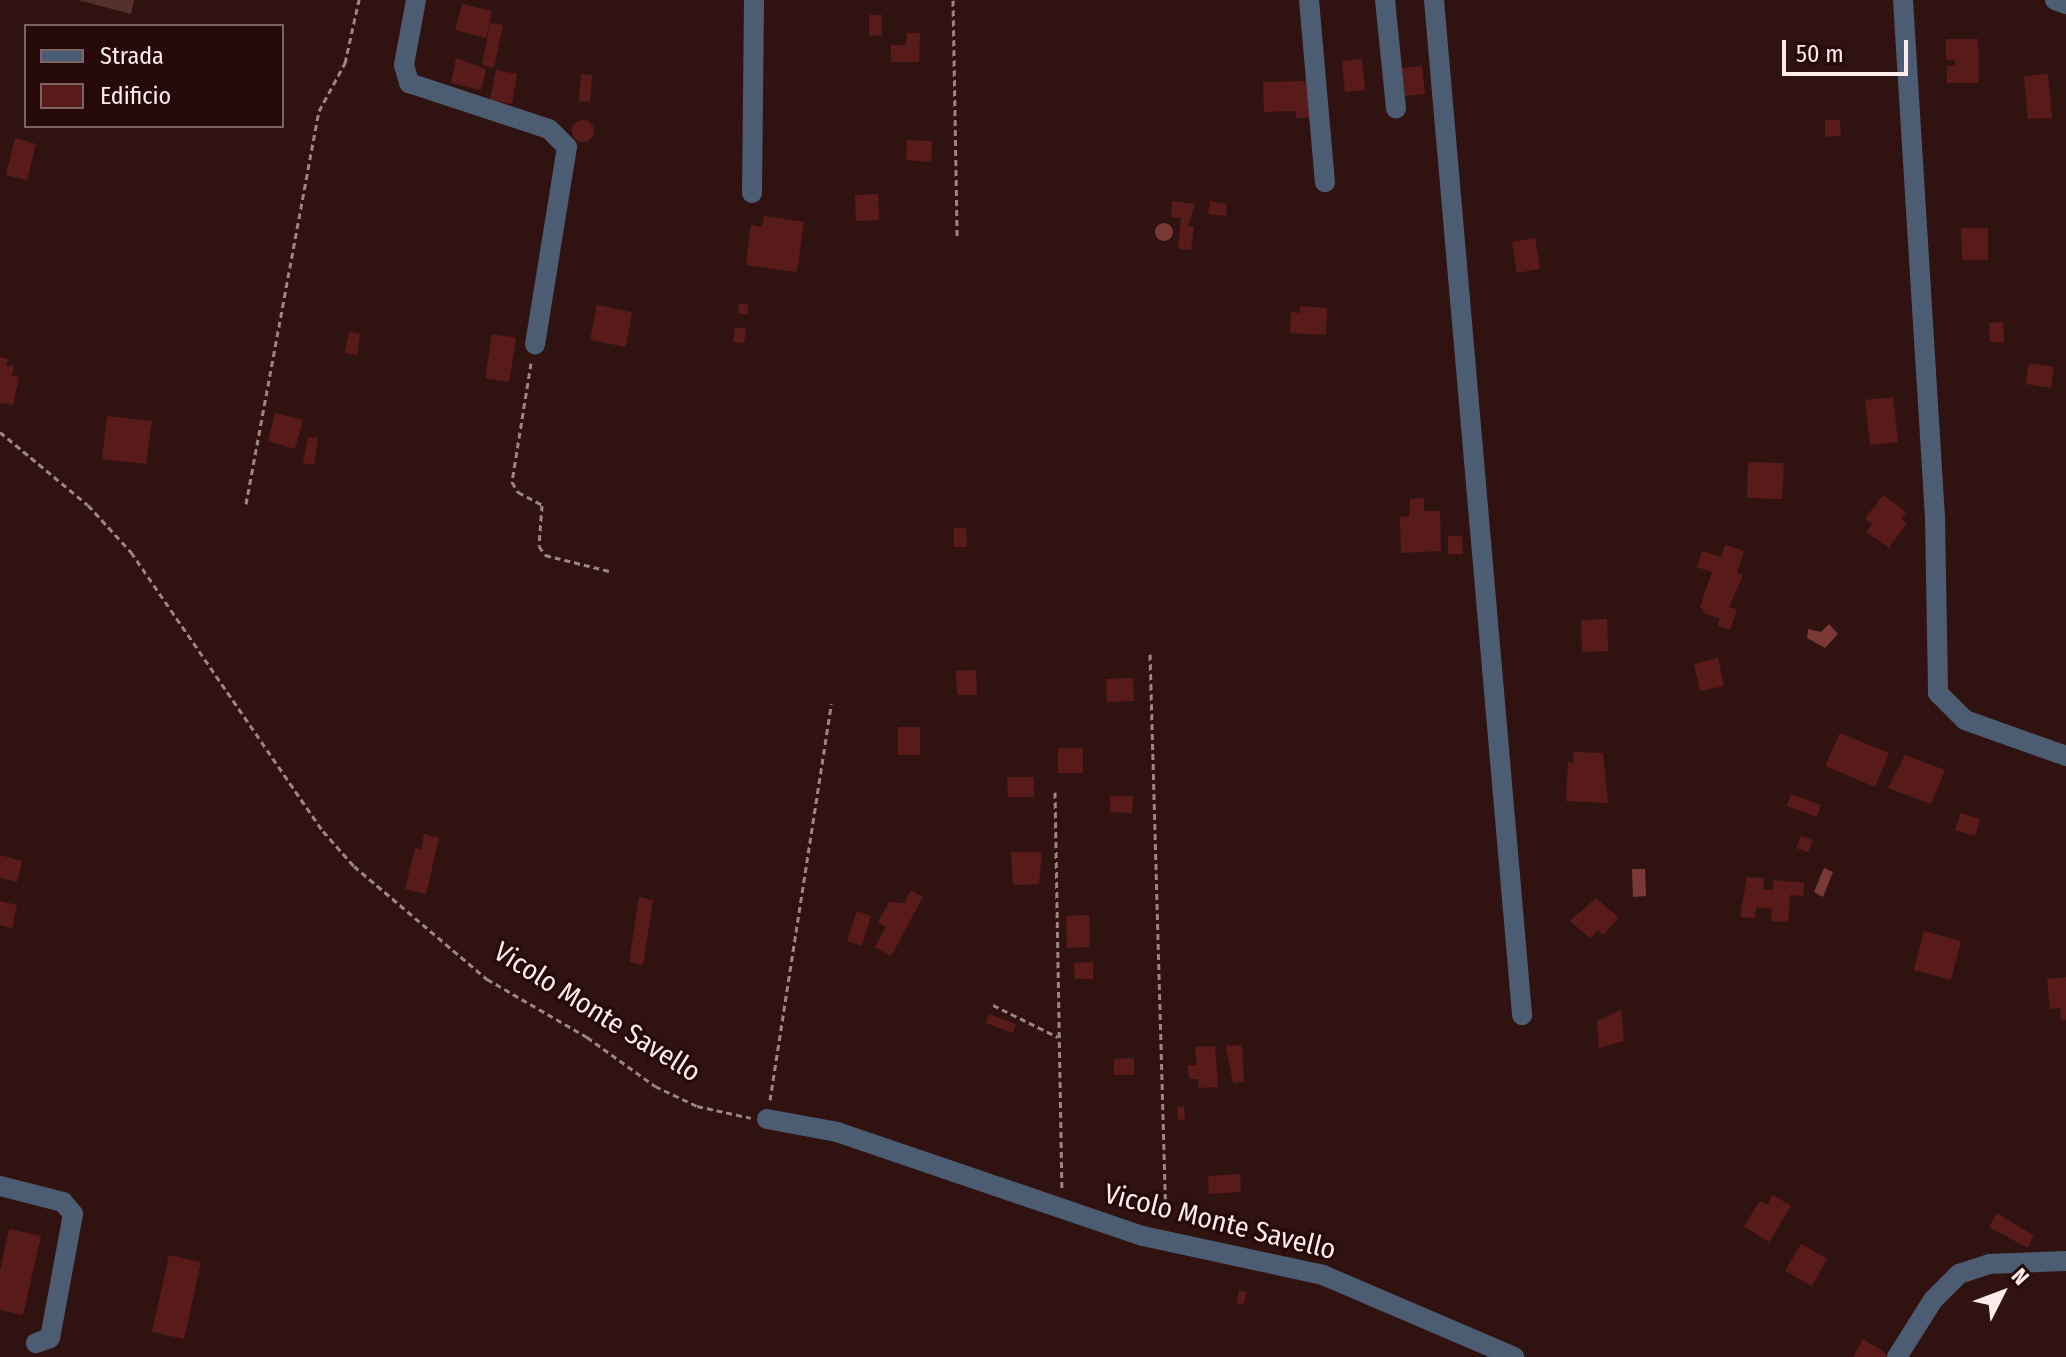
<!DOCTYPE html>
<style>
body{margin:0}
#map{position:relative;width:2066px;height:1357px;overflow:hidden;background:#301311;font-family:"Fira Sans Condensed",sans-serif}
div>[style]{position:absolute}
.green>*{inset:0;background:#56302d}
.water>*{inset:0;background:#7a3936}
.round{border-radius:50%}
.building>*{inset:0;background:#581b1a}
.path>*{height:3px;margin-top:-1.5px;transform-origin:0;background:repeating-linear-gradient(90deg,#9c8583 0 6px,transparent 0 10px)}
.minor>*{height:20px;margin:-10px;padding:0 10px;transform-origin:10px;border-radius:10px;background:#4c5c72}
span{translate:-50% -50%;white-space:nowrap;text-align:center;line-height:1.15;-webkit-text-stroke:6px #260909;paint-order:stroke}
.street-label{font-size:28px;color:#feecea}
.legend{position:absolute;left:24px;top:24px;width:260px;height:104px;box-sizing:border-box;background:#260909;border:2px solid #7c6463;margin:0;padding:10px 14px;list-style:none;font-size:24px;color:#feecea}
.legend li{display:flex;align-items:center;gap:16px;height:40px}
.legend b{width:40px;border:2px solid #7c6463}
.north{position:absolute;left:1962px;top:1253px;width:80px;height:80px;-webkit-text-stroke:6px #260909;paint-order:stroke;rotate:48deg;font-size:22px;font-weight:700;line-height:32px;text-align:center;color:#feecea}
.north::after{content:'';display:block;margin:auto;width:28px;height:36px;background:#feecea;clip-path:polygon(50% 0,100% 100%,50% 72%,0 100%)}
.scale{position:absolute;left:1782px;top:40px;width:126px;height:36px;box-sizing:border-box;border:4px solid #feecea;border-top:0;padding-left:10px;font-size:24px;line-height:28px;white-space:nowrap;color:#feecea;-webkit-text-stroke:6px #260909;paint-order:stroke}
</style>
<div id="map">
<div class="green">
<div style="clip-path:polygon(78px 0,134px 0,131px 14px)"></div>
</div>
<div class="water">
<div class="round" style="left:1155px;top:223px;width:18px;height:18px"></div>
<div style="clip-path:polygon(1829px 624px,1838px 634px,1825px 648px,1807px 638px,1808px 629px,1821px 632px)"></div>
<div style="clip-path:polygon(1824px 868px,1833px 872px,1823px 897px,1814px 892px)"></div>
<div style="clip-path:polygon(1632px 869px,1645px 869px,1646px 896px,1633px 897px)"></div>
</div>
<div class="building">
<div style="clip-path:polygon(462px 4px,492px 11px,486px 38px,455px 30px)"></div>
<div style="clip-path:polygon(869px 15px,882px 15px,882px 36px,869px 35px)"></div>
<div style="clip-path:polygon(490px 23px,503px 25px,494px 68px,482px 65px)"></div>
<div style="clip-path:polygon(907px 33px,920px 33px,919px 62px,891px 62px,891px 45px,906px 45px)"></div>
<div style="clip-path:polygon(1946px 39px,1978px 39px,1979px 83px,1947px 83px,1947px 66px,1955px 66px,1955px 60px,1946px 60px)"></div>
<div style="clip-path:polygon(456px 58px,486px 69px,481px 90px,451px 83px)"></div>
<div style="clip-path:polygon(1362px 59px,1365px 90px,1345px 92px,1342px 61px)"></div>
<div style="clip-path:polygon(1422px 66px,1425px 94px,1405px 96px,1402px 68px)"></div>
<div style="clip-path:polygon(496px 70px,517px 74px,512px 104px,490px 100px)"></div>
<div style="clip-path:polygon(581px 74px,592px 75px,590px 102px,579px 101px)"></div>
<div style="clip-path:polygon(2048px 74px,2052px 118px,2028px 119px,2024px 76px)"></div>
<div style="clip-path:polygon(1314px 81px,1315px 117px,1296px 118px,1296px 111px,1264px 112px,1263px 82px)"></div>
<div class="round" style="left:572px;top:120px;width:22px;height:22px"></div>
<div style="clip-path:polygon(1825px 120px,1840px 120px,1841px 136px,1825px 137px)"></div>
<div style="clip-path:polygon(15px 138px,36px 144px,27px 180px,6px 175px)"></div>
<div style="clip-path:polygon(907px 140px,932px 141px,931px 162px,906px 160px)"></div>
<div style="clip-path:polygon(878px 194px,879px 220px,856px 221px,855px 195px)"></div>
<div style="clip-path:polygon(1172px 201px,1195px 204px,1188px 226px,1194px 227px,1191px 250px,1178px 249px,1181px 218px,1171px 217px)"></div>
<div style="clip-path:polygon(1210px 201px,1227px 204px,1226px 216px,1208px 214px)"></div>
<div style="clip-path:polygon(764px 216px,804px 222px,797px 272px,746px 265px,751px 225px,762px 227px)"></div>
<div style="clip-path:polygon(1961px 228px,1988px 228px,1988px 260px,1962px 260px)"></div>
<div style="clip-path:polygon(1535px 238px,1540px 269px,1517px 273px,1512px 242px)"></div>
<div style="clip-path:polygon(739px 303px,749px 305px,747px 315px,738px 313px)"></div>
<div style="clip-path:polygon(597px 305px,632px 312px,626px 347px,590px 340px)"></div>
<div style="clip-path:polygon(1300px 306px,1327px 308px,1326px 335px,1290px 333px,1291px 312px,1300px 313px)"></div>
<div style="clip-path:polygon(2003px 322px,2004px 342px,1990px 342px,1989px 323px)"></div>
<div style="clip-path:polygon(735px 327px,746px 329px,744px 343px,733px 342px)"></div>
<div style="clip-path:polygon(349px 332px,360px 334px,357px 355px,345px 353px)"></div>
<div style="clip-path:polygon(492px 334px,516px 338px,509px 382px,485px 378px)"></div>
<div style="clip-path:polygon(0 357px,8px 359px,6px 365px,14px 366px,12px 376px,19px 377px,13px 405px,0 403px)"></div>
<div style="clip-path:polygon(2029px 363px,2054px 367px,2051px 388px,2026px 384px)"></div>
<div style="clip-path:polygon(1893px 397px,1898px 442px,1870px 445px,1865px 400px)"></div>
<div style="clip-path:polygon(275px 413px,303px 420px,295px 449px,268px 441px)"></div>
<div style="clip-path:polygon(107px 416px,152px 421px,146px 464px,102px 459px)"></div>
<div style="clip-path:polygon(308px 437px,318px 438px,314px 465px,303px 463px)"></div>
<div style="clip-path:polygon(1748px 462px,1784px 463px,1782px 499px,1747px 498px)"></div>
<div style="clip-path:polygon(1883px 495px,1906px 512px,1901px 519px,1907px 523px,1889px 548px,1866px 532px,1872px 524px,1865px 519px)"></div>
<div style="clip-path:polygon(1424px 498px,1424px 511px,1440px 511px,1441px 551px,1401px 553px,1400px 517px,1409px 516px,1410px 499px)"></div>
<div style="clip-path:polygon(954px 528px,966px 528px,967px 547px,954px 547px)"></div>
<div style="clip-path:polygon(1448px 536px,1462px 536px,1463px 554px,1448px 554px)"></div>
<div style="clip-path:polygon(1725px 545px,1744px 551px,1737px 573px,1743px 575px,1729px 607px,1737px 609px,1730px 630px,1717px 626px,1720px 619px,1704px 613px,1700px 607px,1712px 572px,1697px 567px,1702px 551px,1721px 557px)"></div>
<div style="clip-path:polygon(1607px 619px,1608px 651px,1582px 652px,1581px 620px)"></div>
<div style="clip-path:polygon(1718px 658px,1724px 686px,1700px 691px,1694px 664px)"></div>
<div style="clip-path:polygon(976px 670px,977px 695px,957px 695px,956px 671px)"></div>
<div style="clip-path:polygon(1133px 678px,1134px 701px,1107px 702px,1106px 679px)"></div>
<div style="clip-path:polygon(898px 727px,920px 727px,920px 755px,898px 755px)"></div>
<div style="clip-path:polygon(1840px 733px,1889px 753px,1875px 787px,1825px 766px)"></div>
<div style="clip-path:polygon(1058px 748px,1083px 748px,1083px 773px,1058px 773px)"></div>
<div style="clip-path:polygon(1574px 752px,1603px 753px,1608px 803px,1566px 801px,1568px 762px,1573px 763px)"></div>
<div style="clip-path:polygon(1905px 755px,1945px 770px,1931px 804px,1888px 788px)"></div>
<div style="clip-path:polygon(1007px 777px,1034px 777px,1034px 797px,1008px 797px)"></div>
<div style="clip-path:polygon(1791px 794px,1821px 805px,1817px 817px,1787px 806px)"></div>
<div style="clip-path:polygon(1110px 796px,1133px 796px,1132px 813px,1110px 812px)"></div>
<div style="clip-path:polygon(1961px 813px,1980px 819px,1975px 836px,1955px 830px)"></div>
<div style="clip-path:polygon(424px 834px,439px 838px,426px 894px,405px 889px,415px 848px,421px 850px)"></div>
<div style="clip-path:polygon(1801px 836px,1813px 840px,1808px 852px,1796px 848px)"></div>
<div style="clip-path:polygon(1011px 852px,1042px 852px,1039px 884px,1013px 885px)"></div>
<div style="clip-path:polygon(0 855px,22px 861px,17px 882px,0 878px)"></div>
<div style="clip-path:polygon(1747px 877px,1764px 878px,1763px 890px,1773px 890px,1774px 880px,1804px 883px,1803px 896px,1790px 895px,1788px 922px,1771px 921px,1772px 909px,1756px 907px,1755px 918px,1740px 917px)"></div>
<div style="clip-path:polygon(911px 890px,923px 897px,891px 956px,875px 947px,886px 927px,878px 922px,889px 902px,904px 903px)"></div>
<div style="clip-path:polygon(639px 897px,653px 900px,643px 965px,629px 962px)"></div>
<div style="clip-path:polygon(1596px 898px,1619px 918px,1603px 935px,1598px 930px,1591px 939px,1570px 921px)"></div>
<div style="clip-path:polygon(0 901px,17px 905px,12px 928px,0 925px)"></div>
<div style="clip-path:polygon(857px 911px,871px 916px,862px 946px,847px 941px)"></div>
<div style="clip-path:polygon(1089px 915px,1090px 947px,1067px 948px,1066px 916px)"></div>
<div style="clip-path:polygon(1924px 931px,1961px 941px,1951px 980px,1914px 970px)"></div>
<div style="clip-path:polygon(1093px 962px,1093px 979px,1075px 979px,1074px 963px)"></div>
<div style="clip-path:polygon(2066px 977px,2066px 1020px,2061px 1021px,2060px 1008px,2050px 1009px,2047px 979px)"></div>
<div style="clip-path:polygon(1621px 1010px,1624px 1041px,1599px 1048px,1597px 1021px)"></div>
<div style="clip-path:polygon(989px 1014px,1016px 1024px,1013px 1033px,986px 1023px)"></div>
<div style="clip-path:polygon(1242px 1045px,1244px 1082px,1233px 1083px,1226px 1046px)"></div>
<div style="clip-path:polygon(1215px 1046px,1218px 1087px,1199px 1088px,1198px 1079px,1189px 1079px,1188px 1065px,1197px 1065px,1195px 1047px)"></div>
<div style="clip-path:polygon(1134px 1058px,1134px 1075px,1114px 1075px,1114px 1059px)"></div>
<div style="clip-path:polygon(1184px 1106px,1185px 1119px,1178px 1120px,1177px 1107px)"></div>
<div style="clip-path:polygon(1240px 1174px,1241px 1192px,1209px 1194px,1208px 1176px)"></div>
<div style="clip-path:polygon(1773px 1195px,1791px 1206px,1769px 1242px,1744px 1226px,1760px 1201px,1767px 1205px)"></div>
<div style="clip-path:polygon(1997px 1213px,2034px 1236px,2028px 1248px,1989px 1227px)"></div>
<div style="clip-path:polygon(9px 1229px,41px 1236px,23px 1315px,0 1310px,0 1271px)"></div>
<div style="clip-path:polygon(1801px 1244px,1827px 1259px,1812px 1286px,1785px 1271px)"></div>
<div style="clip-path:polygon(169px 1255px,201px 1262px,184px 1339px,152px 1332px)"></div>
<div style="clip-path:polygon(1239px 1291px,1247px 1292px,1243px 1305px,1236px 1303px)"></div>
<div style="clip-path:polygon(1863px 1339px,1887px 1354px,1886px 1357px,1853px 1357px)"></div>
</div>
<div class="path">
<div style="left:953px;top:0;width:236px;rotate:89deg"></div>
<div style="left:531px;top:363px;width:121px;rotate:99.1deg"></div>
<div style="left:512px;top:482px;width:12px;rotate:59deg"></div>
<div style="left:518px;top:492px;width:27px;rotate:28deg"></div>
<div style="left:542px;top:505px;width:41px;rotate:94.2deg"></div>
<div style="left:539px;top:546px;width:11px;rotate:56deg"></div>
<div style="left:545px;top:555px;width:66px;rotate:14deg"></div>
<div style="left:0;top:432px;width:114px;rotate:39.7deg"></div>
<div style="left:88px;top:505px;width:64px;rotate:47.5deg"></div>
<div style="left:131px;top:552px;width:339px;rotate:55.5deg"></div>
<div style="left:323px;top:831px;width:47px;rotate:48.5deg"></div>
<div style="left:354px;top:866px;width:175px;rotate:40.4deg"></div>
<div style="left:487px;top:979px;width:116px;rotate:30.1deg"></div>
<div style="left:587px;top:1037px;width:84px;rotate:35.8deg"></div>
<div style="left:655px;top:1086px;width:47px;rotate:25.5deg"></div>
<div style="left:697px;top:1106px;width:55px;rotate:12.5deg"></div>
<div style="left:246px;top:504px;width:400px;rotate:-79.5deg"></div>
<div style="left:319px;top:111px;width:55px;rotate:-61.6deg"></div>
<div style="left:345px;top:63px;width:65px;rotate:-77.5deg"></div>
<div style="left:1150px;top:654px;width:568px;rotate:88.39deg"></div>
<div style="left:1055px;top:792px;width:396px;rotate:89deg"></div>
<div style="left:993px;top:1005px;width:72px;rotate:26.2deg"></div>
<div style="left:770px;top:1100px;width:401px;rotate:-81.2deg"></div>
</div>
<div class="minor">
<div style="left:416px;top:0;width:66px;rotate:100.5deg"></div>
<div style="left:404px;top:65px;width:19px;rotate:74deg"></div>
<div style="left:409px;top:83px;width:147px;rotate:18.2deg"></div>
<div style="left:549px;top:129px;width:25px;rotate:45deg"></div>
<div style="left:567px;top:147px;width:200px;rotate:99.2deg"></div>
<div style="left:1309px;top:0;width:183px;rotate:85deg"></div>
<div style="left:1385px;top:0;width:109px;rotate:84.2deg"></div>
<div style="left:1434px;top:0;width:1019px;rotate:85.04deg"></div>
<div style="left:1903px;top:0;width:519px;rotate:86.46deg"></div>
<div style="left:1935px;top:518px;width:175px;rotate:89deg"></div>
<div style="left:1938px;top:693px;width:38px;rotate:45deg"></div>
<div style="left:1965px;top:720px;width:107px;rotate:19.6deg"></div>
<div style="left:2055px;top:0;width:12px;rotate:20deg"></div>
<div style="left:752px;top:193px;width:193px;rotate:-89.4deg"></div>
<div style="left:767px;top:1119px;width:71px;rotate:10.5deg"></div>
<div style="left:837px;top:1132px;width:323px;rotate:18.8deg"></div>
<div style="left:1143px;top:1236px;width:184px;rotate:12.2deg"></div>
<div style="left:1323px;top:1275px;width:208px;rotate:23.2deg"></div>
<div style="left:0;top:1186px;width:65px;rotate:14.3deg"></div>
<div style="left:63px;top:1202px;width:16px;rotate:50deg"></div>
<div style="left:73px;top:1214px;width:126px;rotate:100.5deg"></div>
<div style="left:50px;top:1338px;width:15px;rotate:160deg"></div>
<div style="left:1897px;top:1357px;width:67px;rotate:-57.7deg"></div>
<div style="left:1933px;top:1300px;width:37px;rotate:-45deg"></div>
<div style="left:1959px;top:1274px;width:32px;rotate:-18deg"></div>
<div style="left:1989px;top:1264px;width:77px;rotate:-2.2deg"></div>
</div>
<div class="street-label">
<span style="left:597px;top:1012px;rotate:32deg">Vicolo Monte Savello</span>
<span style="left:1220px;top:1222px;rotate:14deg">Vicolo Monte Savello</span>
</div>
<ul class="legend">
<li><b style="height:10px;background:#4c5c72"></b>Strada</li>
<li><b style="height:22px;background:#581b1a"></b>Edificio</li>
</ul>
<div class="north">N</div>
<div class="scale">50 m</div>
</div>
